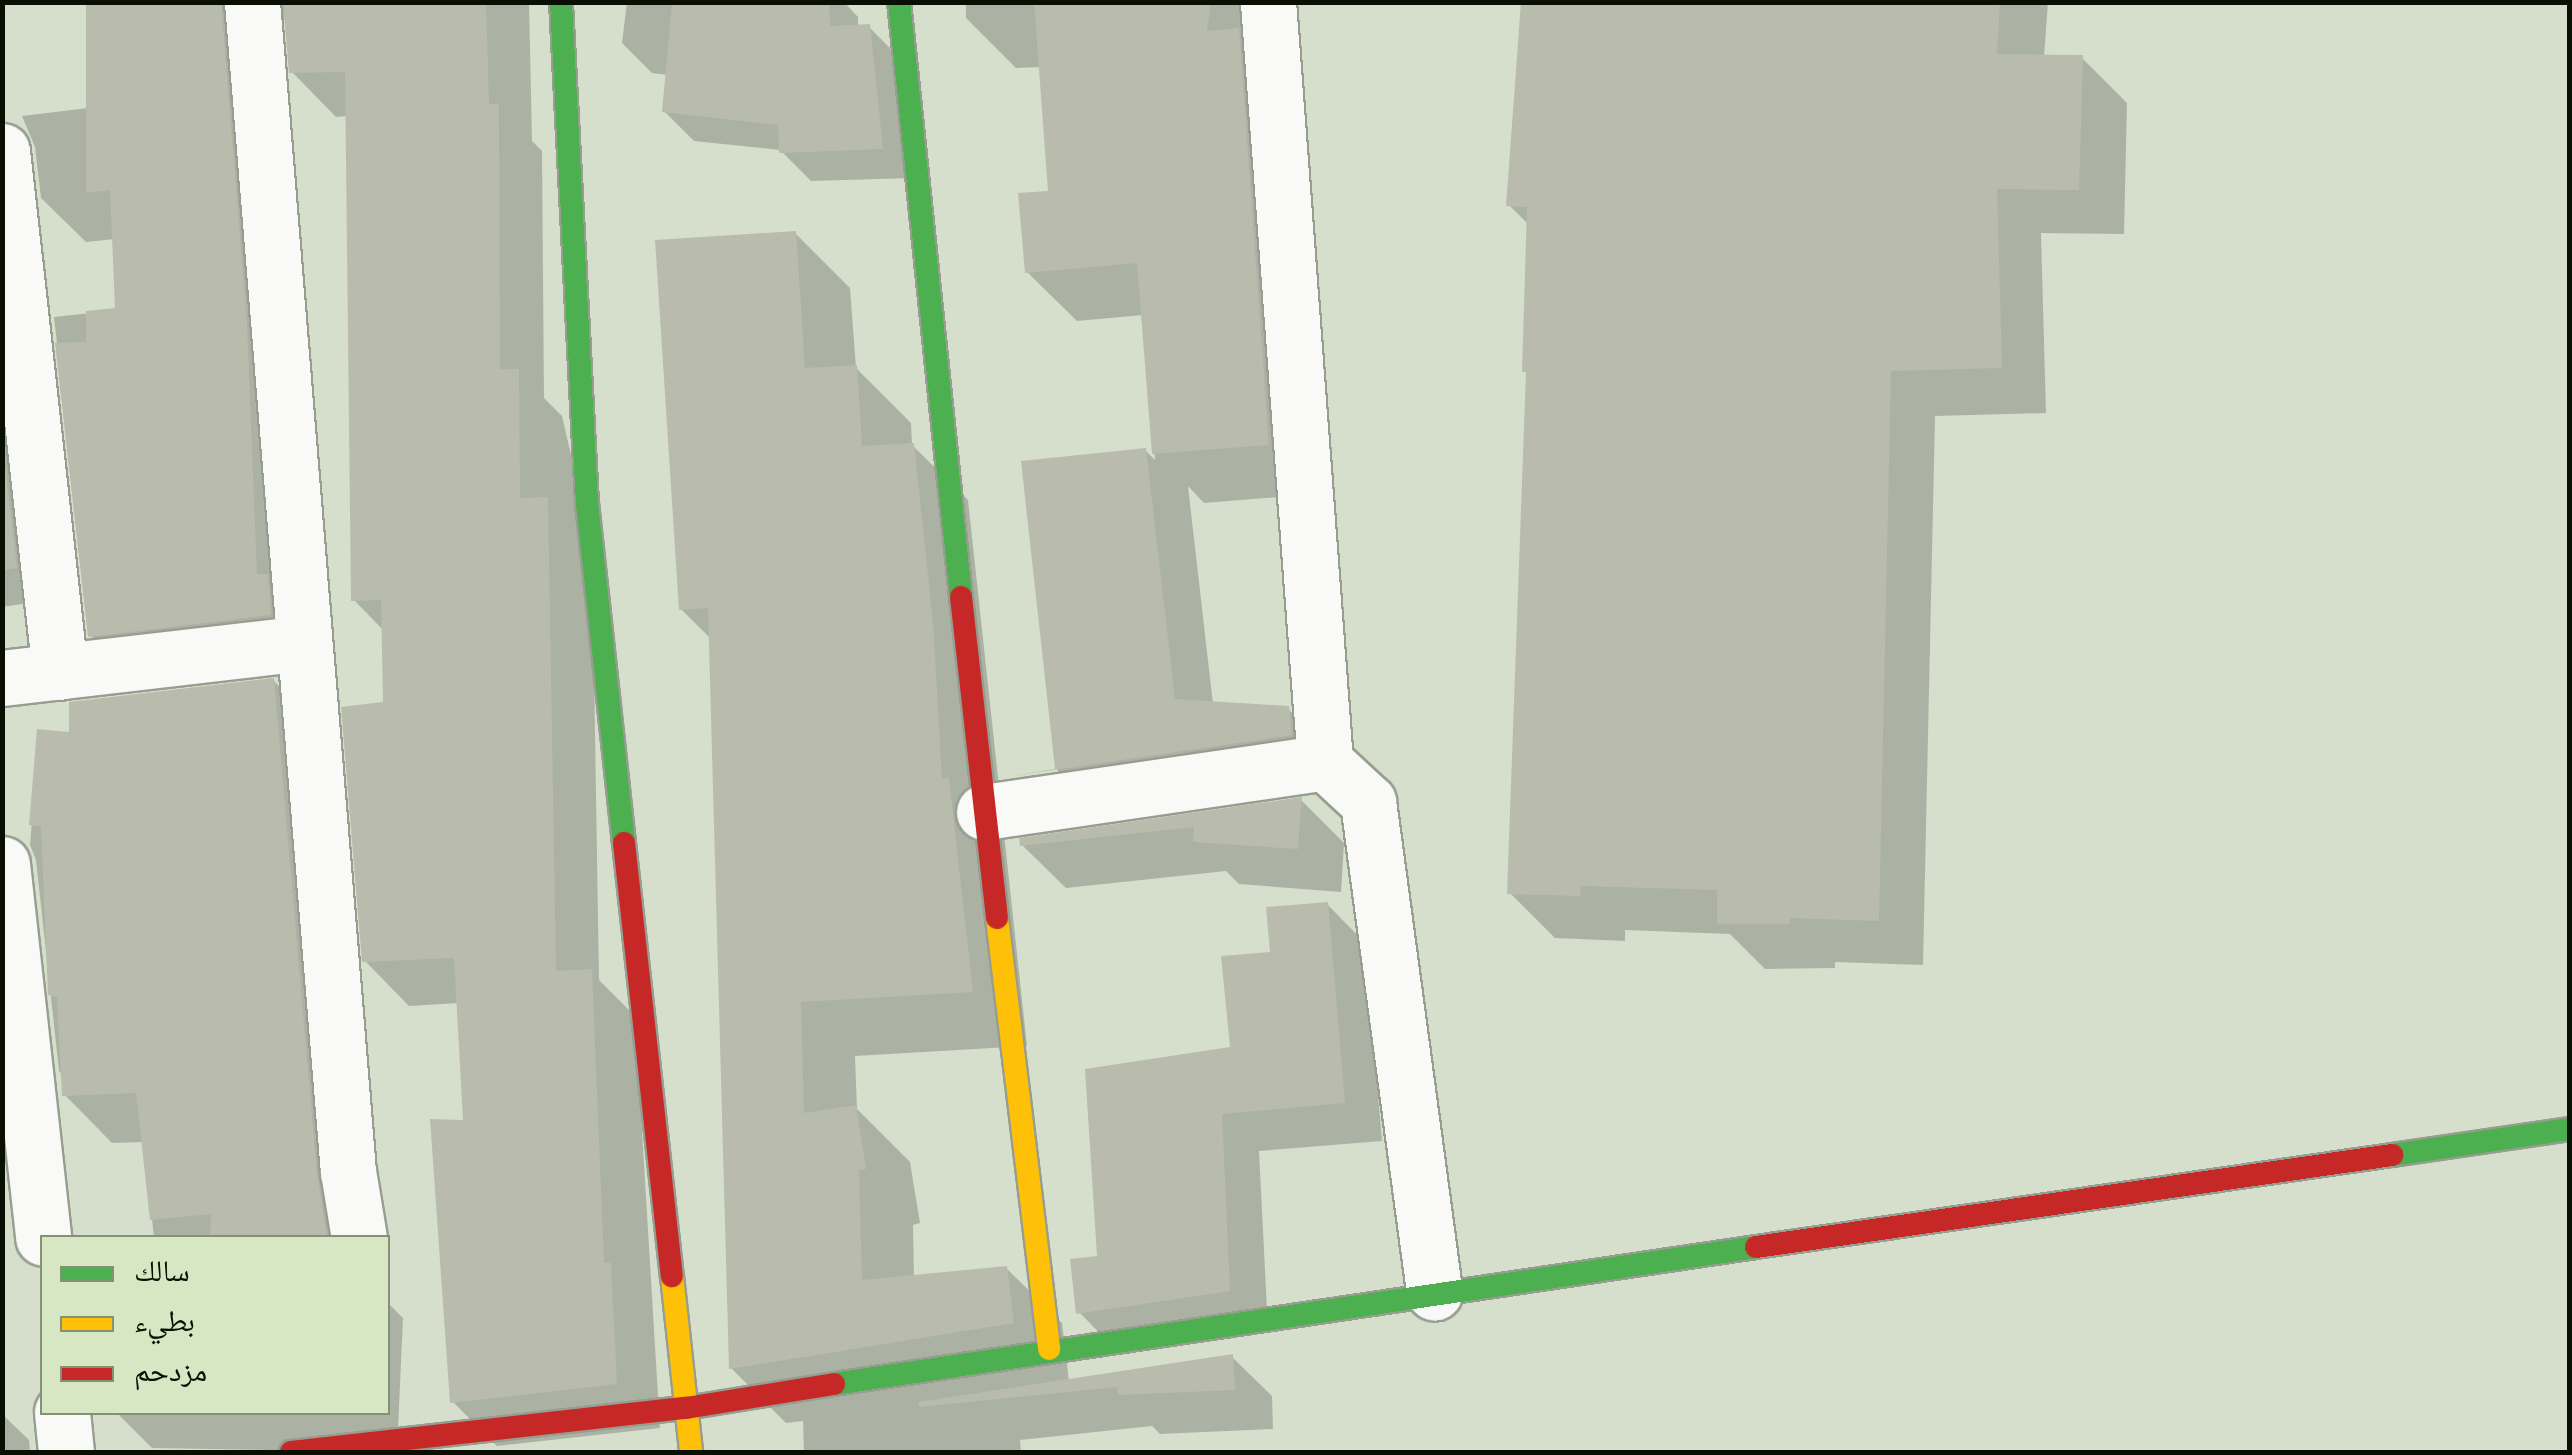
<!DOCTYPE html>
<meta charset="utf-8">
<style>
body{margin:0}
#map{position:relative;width:2572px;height:1455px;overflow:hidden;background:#d6dfcc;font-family:"Exo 2","Noto Naskh Arabic",sans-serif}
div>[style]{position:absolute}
.shadow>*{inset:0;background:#0003}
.building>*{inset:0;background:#b9bcac}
.roads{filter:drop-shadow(2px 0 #979e90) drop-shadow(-2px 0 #979e90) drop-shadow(0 2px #979e90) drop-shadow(0 -2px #979e90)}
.street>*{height:55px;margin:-27.5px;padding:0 27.5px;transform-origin:27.5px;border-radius:27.5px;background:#f9faf7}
.fast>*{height:22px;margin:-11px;padding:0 11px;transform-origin:11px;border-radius:11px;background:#4caf50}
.slow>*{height:22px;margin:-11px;padding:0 11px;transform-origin:11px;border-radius:11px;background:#ffc107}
.jam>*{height:22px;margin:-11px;padding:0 11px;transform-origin:11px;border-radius:11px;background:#c62828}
span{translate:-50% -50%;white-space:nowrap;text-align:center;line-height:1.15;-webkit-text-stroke:8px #d7e7c4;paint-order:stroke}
.frame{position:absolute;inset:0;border:5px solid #0a0f04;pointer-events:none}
.legend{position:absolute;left:40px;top:1235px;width:350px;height:180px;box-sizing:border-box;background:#d7e7c4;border:2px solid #859177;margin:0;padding:12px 18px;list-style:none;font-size:30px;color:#0a0f04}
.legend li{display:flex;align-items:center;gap:20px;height:50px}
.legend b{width:50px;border:2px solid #859177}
</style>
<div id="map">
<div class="shadow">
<div style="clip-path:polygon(88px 2px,529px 2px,532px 141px,542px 151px,544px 398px,562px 416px,592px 545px,599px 980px,635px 1016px,660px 1428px,497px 1446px,453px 1402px,465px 1123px,459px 1003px,409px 1006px,365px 961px,386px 704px,384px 631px,354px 600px,348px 116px,336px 117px,292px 72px,287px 17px,278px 21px,314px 659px,135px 680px,90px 635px,54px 317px,118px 310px,115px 239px,86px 242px,41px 198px,35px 147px,22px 116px,88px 108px)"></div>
<div style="clip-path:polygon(627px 2px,844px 2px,858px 17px,858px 27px,869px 27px,899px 57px,912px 178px,811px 181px,780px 150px,694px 141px,664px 111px,668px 75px,652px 73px,622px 43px)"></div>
<div style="clip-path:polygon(966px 2px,1268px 2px,1317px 494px,1204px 503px,1188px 486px,1213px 704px,1288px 709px,1332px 752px,1058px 819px,1017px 778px,1058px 772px,1024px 464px,1145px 450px,1155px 460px,1143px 315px,1077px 321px,1027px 272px,1051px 194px,1041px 67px,1016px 68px,966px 18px)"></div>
<div style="clip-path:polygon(1524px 2px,2048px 2px,2044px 57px,2082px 58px,2127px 103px,2124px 234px,2041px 233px,2046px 413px,1935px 416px,1923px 965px,1835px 962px,1835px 968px,1765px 969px,1730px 934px,1625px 930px,1625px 941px,1555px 938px,1510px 893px,1529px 375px,1524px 371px,1529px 225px,1509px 205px)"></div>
<div style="clip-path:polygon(795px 233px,850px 288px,856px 368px,911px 423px,912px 445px,968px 500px,1027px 1046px,855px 1056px,857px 1109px,910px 1162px,920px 1223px,913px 1225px,914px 1278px,1006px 1268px,1062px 1323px,1069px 1382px,1232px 1357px,1272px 1396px,1273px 1429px,1160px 1434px,1152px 1426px,1020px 1440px,1021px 1452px,804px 1452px,803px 1421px,786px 1423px,731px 1368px,711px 639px,681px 609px)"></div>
<div style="clip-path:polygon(2px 236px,49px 600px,2px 607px)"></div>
<div style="clip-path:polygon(273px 680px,320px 728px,366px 1238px,154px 1238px,144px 1142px,112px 1143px,65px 1095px,64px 1076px,59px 1071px,36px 860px,30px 845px,39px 732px,71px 735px)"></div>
<div style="clip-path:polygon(1301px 800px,1344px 843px,1341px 892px,1239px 884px,1226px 871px,1066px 888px,1022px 845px)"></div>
<div style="clip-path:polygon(1327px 904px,1365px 943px,1382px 1141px,1259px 1151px,1268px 1329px,1117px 1351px,1079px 1312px,1100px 1259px)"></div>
<div style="clip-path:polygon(388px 1303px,403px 1318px,397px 1452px,152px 1448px,116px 1412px,388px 1412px)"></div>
<div style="clip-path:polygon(2px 1414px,29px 1440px,30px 1452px,2px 1452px)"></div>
</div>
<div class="building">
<div style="clip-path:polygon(86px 2px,221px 2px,247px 324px,257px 574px,268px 574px,271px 615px,88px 637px,55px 343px,86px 342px,86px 311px,115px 308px,110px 190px,86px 193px)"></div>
<div style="clip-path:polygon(283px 2px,486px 2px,489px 104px,499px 104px,500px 369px,519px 369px,520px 498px,548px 497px,556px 971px,592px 969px,604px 1263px,611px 1263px,617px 1384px,450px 1403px,430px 1119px,463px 1120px,454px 958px,362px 962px,341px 707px,383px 702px,381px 600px,351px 601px,345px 72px,289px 73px)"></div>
<div style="clip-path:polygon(672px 2px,829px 2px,830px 26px,870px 24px,883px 149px,779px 153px,778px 125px,662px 112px)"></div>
<div style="clip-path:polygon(1034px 2px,1211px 2px,1207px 31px,1239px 28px,1269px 445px,1152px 454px,1137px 263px,1025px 273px,1018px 193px,1048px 191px)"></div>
<div style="clip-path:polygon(1521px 2px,2000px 2px,1997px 54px,2083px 55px,2079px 190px,1997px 189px,2002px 368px,1891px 371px,1879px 921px,1790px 918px,1790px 924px,1717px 924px,1717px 890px,1581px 886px,1580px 896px,1507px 894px,1526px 372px,1522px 372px,1527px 207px,1506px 206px)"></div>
<div style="clip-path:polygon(796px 231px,805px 368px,857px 365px,862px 446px,914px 443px,933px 622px,942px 779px,949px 778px,973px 992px,801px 1002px,804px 1113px,856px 1105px,866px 1169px,859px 1170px,862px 1280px,1007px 1266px,1014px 1323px,729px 1369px,708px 608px,679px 610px,655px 240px)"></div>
<div style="clip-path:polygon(2px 438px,17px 568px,2px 570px)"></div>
<div style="clip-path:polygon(1146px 448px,1175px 699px,1289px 706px,1292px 735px,1012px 776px,1055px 769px,1021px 461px)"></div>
<div style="clip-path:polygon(274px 678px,317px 1174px,327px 1238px,210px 1238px,211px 1214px,150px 1220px,136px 1093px,62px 1096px,57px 997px,48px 995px,41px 826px,29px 825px,37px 729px,69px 732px,69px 702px)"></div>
<div style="clip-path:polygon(1302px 797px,1298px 849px,1193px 842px,1194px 827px,1020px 846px,1019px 838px)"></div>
<div style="clip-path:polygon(1328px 902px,1345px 1103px,1222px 1114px,1230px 1291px,1076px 1314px,1070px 1259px,1097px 1256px,1085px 1069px,1230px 1047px,1221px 956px,1270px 952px,1266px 907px)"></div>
<div style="clip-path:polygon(1233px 1354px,1235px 1390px,1118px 1395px,1117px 1387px,920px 1407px,918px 1402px)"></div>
</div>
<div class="roads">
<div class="street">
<div style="left:252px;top:2px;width:1173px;rotate:85.31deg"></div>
<div style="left:348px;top:1171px;width:68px;rotate:80.7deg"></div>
<div style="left:2px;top:151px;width:524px;rotate:83.65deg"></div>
<div style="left:2px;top:678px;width:303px;rotate:-6.6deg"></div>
<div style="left:1325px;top:762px;width:59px;rotate:42.9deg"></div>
<div style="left:1368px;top:802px;width:495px;rotate:82.3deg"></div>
<div style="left:984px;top:812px;width:345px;rotate:-8.3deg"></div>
<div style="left:1325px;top:762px;width:762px;rotate:-94.29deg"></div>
<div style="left:2px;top:864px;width:376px;rotate:83.7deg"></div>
<div style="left:62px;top:1412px;width:40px;rotate:84.3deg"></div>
</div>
<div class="fast">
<div style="left:561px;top:2px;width:502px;rotate:87.03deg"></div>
<div style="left:587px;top:503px;width:342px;rotate:83.8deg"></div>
<div style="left:899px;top:2px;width:598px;rotate:84.05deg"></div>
<div style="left:2392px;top:1155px;width:180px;rotate:-8.3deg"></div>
<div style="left:834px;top:1384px;width:932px;rotate:-8.45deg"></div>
</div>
<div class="slow">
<div style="left:997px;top:918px;width:434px;rotate:83.1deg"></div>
<div style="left:672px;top:1276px;width:177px;rotate:83.8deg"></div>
</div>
<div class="jam">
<div style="left:961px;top:597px;width:323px;rotate:83.6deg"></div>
<div style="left:624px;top:843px;width:436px;rotate:83.7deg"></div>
<div style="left:1756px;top:1247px;width:643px;rotate:-8.23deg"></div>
<div style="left:291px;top:1452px;width:397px;rotate:-6.4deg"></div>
<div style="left:686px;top:1408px;width:150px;rotate:-9.2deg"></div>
</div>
</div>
<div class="frame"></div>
<ul class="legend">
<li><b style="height:12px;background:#4caf50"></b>سالك</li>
<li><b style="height:12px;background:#ffc107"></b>بطيء</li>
<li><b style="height:12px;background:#c62828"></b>مزدحم</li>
</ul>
</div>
